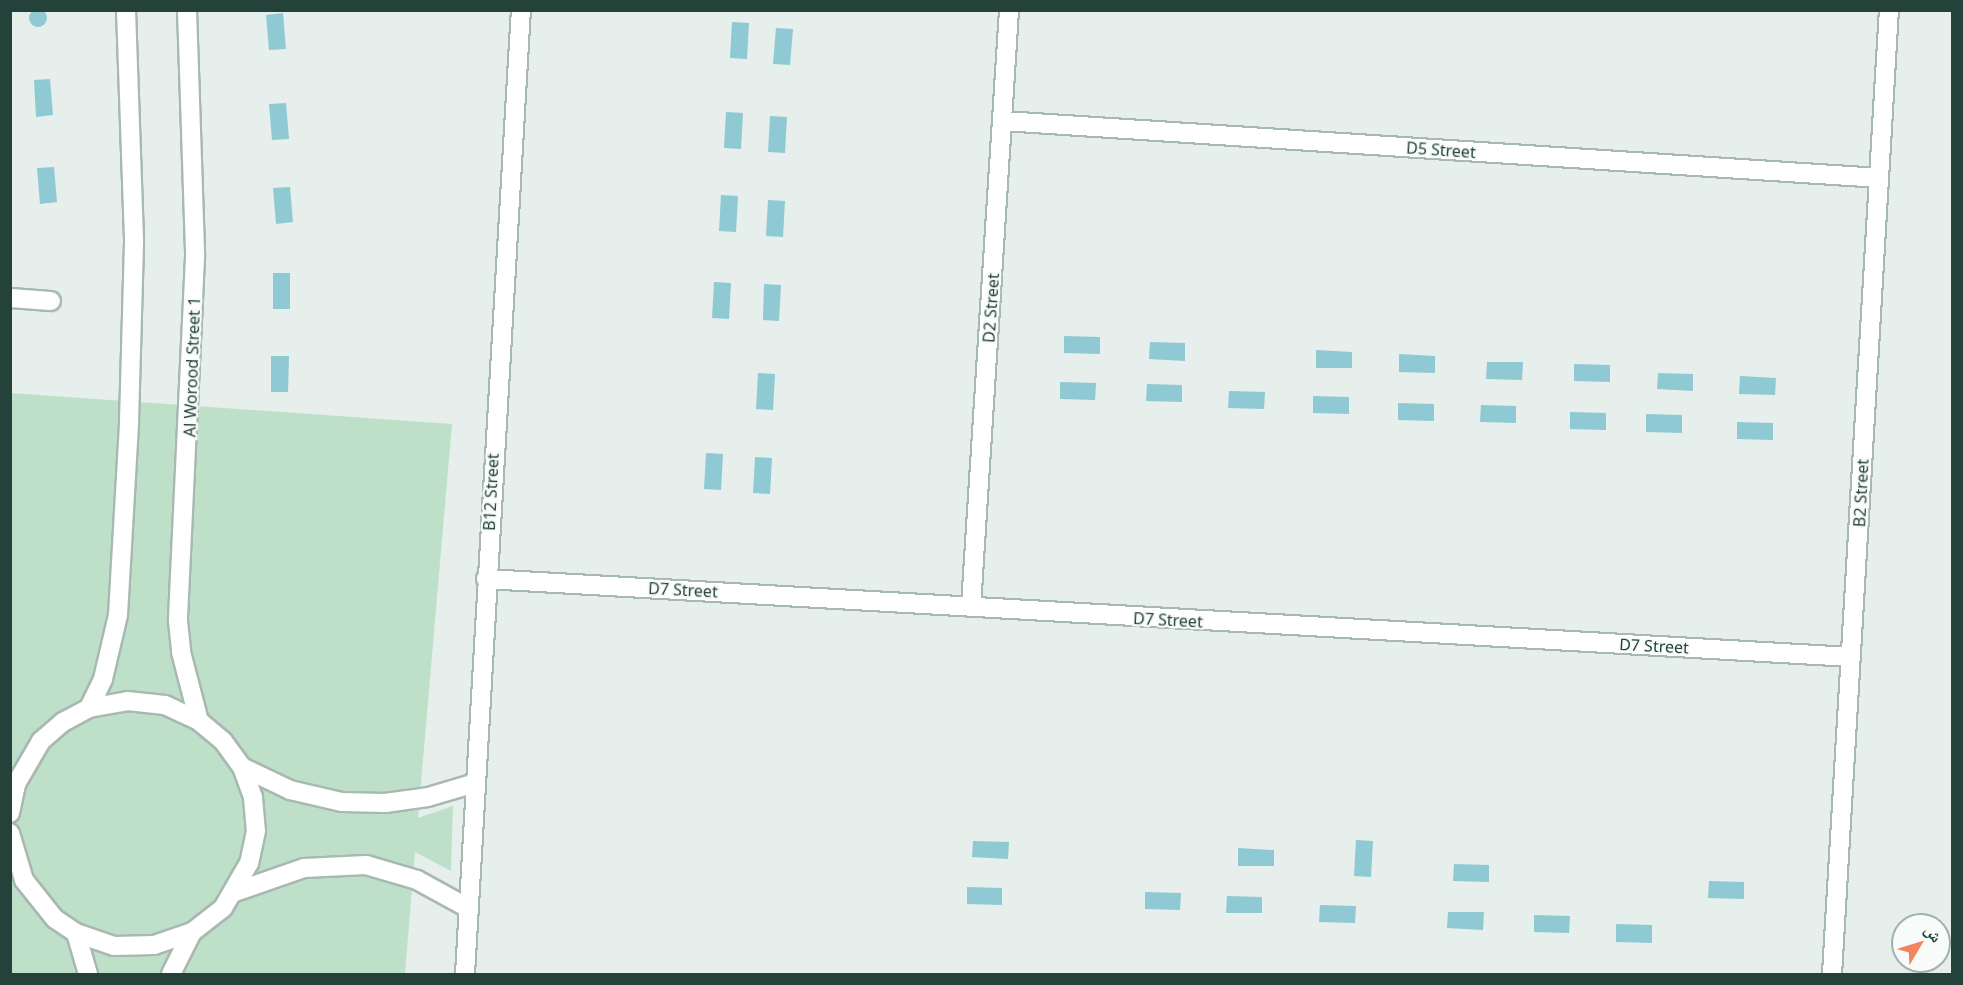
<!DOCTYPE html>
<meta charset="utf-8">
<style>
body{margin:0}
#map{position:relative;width:1963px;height:985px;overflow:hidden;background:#e6efeb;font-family:"Noto Sans","Noto Naskh Arabic",sans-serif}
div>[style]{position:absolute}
.green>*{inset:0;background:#bfe0c8}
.water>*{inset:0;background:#8ec9d4}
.round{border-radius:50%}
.roads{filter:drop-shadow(2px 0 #a8b8b2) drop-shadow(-2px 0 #a8b8b2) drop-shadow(0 2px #a8b8b2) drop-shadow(0 -2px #a8b8b2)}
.street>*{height:18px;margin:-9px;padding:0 9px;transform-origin:9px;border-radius:9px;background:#fff}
.secondary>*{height:18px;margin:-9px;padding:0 9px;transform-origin:9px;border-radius:9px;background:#fff}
span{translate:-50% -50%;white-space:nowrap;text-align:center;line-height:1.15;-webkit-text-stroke:4.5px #f7fbf9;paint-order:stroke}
.street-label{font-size:16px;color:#24423a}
.frame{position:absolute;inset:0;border:12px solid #24423a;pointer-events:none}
.north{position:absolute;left:1891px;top:913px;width:60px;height:60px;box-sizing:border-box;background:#f7fbf9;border:2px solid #a3b1ad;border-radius:50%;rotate:52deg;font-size:16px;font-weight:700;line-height:24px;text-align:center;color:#24423a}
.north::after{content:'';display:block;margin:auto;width:21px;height:27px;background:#f4845f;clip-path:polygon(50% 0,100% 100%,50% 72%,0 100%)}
</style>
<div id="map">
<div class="green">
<div style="clip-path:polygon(10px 393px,452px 424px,418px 818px,453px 806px,451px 871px,415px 852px,405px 974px,11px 974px)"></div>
</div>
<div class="water">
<div class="round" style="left:29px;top:9px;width:18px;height:18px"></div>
<div style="clip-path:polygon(283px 13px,286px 49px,269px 50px,266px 15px)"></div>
<div style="clip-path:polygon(732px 22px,749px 23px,747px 59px,730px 58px)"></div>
<div style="clip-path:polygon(776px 28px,793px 29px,790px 65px,773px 64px)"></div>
<div style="clip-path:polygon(50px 79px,53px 115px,36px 117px,34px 80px)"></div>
<div style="clip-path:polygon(286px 103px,289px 139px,272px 140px,269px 104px)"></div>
<div style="clip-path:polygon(726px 112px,743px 113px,741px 149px,724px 148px)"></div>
<div style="clip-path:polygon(770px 116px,787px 117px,785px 153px,768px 152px)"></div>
<div style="clip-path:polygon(54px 167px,57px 202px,40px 204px,37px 168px)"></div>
<div style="clip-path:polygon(290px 187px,293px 222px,276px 224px,273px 188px)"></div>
<div style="clip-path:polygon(721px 195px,738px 196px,736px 232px,719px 231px)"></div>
<div style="clip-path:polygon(768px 200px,785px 201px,783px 237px,766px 236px)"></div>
<div style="clip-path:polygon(273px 273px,290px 273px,290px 309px,273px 309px)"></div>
<div style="clip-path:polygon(714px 282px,731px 283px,729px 319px,712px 318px)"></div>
<div style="clip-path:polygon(764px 284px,781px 285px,779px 321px,763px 320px)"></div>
<div style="clip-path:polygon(1064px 336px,1100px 337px,1100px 354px,1064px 353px)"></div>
<div style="clip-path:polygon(1150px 342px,1185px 343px,1185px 361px,1149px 359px)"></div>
<div style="clip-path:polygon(1316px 350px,1352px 352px,1352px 368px,1316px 368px)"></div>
<div style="clip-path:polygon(1399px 354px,1435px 356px,1435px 373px,1399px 372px)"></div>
<div style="clip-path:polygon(271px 356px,289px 356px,288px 392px,271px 392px)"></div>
<div style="clip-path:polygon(1487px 362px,1523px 362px,1522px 380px,1486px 379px)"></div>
<div style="clip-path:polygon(1574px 364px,1610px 365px,1610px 382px,1574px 381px)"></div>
<div style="clip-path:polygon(758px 373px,775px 374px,773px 410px,756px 409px)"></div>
<div style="clip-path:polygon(1658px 373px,1693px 374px,1693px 391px,1657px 389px)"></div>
<div style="clip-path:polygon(1740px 376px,1776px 378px,1775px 395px,1739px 394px)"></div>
<div style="clip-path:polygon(1060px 382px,1096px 383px,1095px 400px,1060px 399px)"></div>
<div style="clip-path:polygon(1147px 384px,1182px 385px,1182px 402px,1146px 401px)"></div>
<div style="clip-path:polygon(1229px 391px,1265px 392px,1264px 409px,1228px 408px)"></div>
<div style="clip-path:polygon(1313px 396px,1349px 397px,1349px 414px,1313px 413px)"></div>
<div style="clip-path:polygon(1398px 403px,1434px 404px,1434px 421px,1398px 420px)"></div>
<div style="clip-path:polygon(1481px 405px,1516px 406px,1516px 423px,1480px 422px)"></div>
<div style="clip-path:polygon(1570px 412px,1606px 413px,1606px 430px,1570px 429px)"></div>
<div style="clip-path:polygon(1646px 414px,1682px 415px,1682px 433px,1646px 432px)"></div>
<div style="clip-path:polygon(1737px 422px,1773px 423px,1773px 440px,1737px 439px)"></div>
<div style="clip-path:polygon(706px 453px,723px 454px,721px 490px,704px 489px)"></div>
<div style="clip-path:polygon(755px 457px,772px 458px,770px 494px,753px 493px)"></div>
<div style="clip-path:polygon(1356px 840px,1373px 841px,1371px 877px,1354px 876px)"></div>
<div style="clip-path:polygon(973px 841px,1009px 842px,1008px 859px,972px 857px)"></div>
<div style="clip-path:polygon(1238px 848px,1274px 850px,1274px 866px,1238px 866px)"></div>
<div style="clip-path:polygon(1454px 864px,1489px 865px,1489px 882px,1453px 881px)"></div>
<div style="clip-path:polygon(1709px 881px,1744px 882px,1744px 899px,1708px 898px)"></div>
<div style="clip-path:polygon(967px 887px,1002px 888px,1002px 905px,967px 904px)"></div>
<div style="clip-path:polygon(1145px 892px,1181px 893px,1180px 910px,1145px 909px)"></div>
<div style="clip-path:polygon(1227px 896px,1262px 897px,1262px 913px,1226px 913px)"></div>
<div style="clip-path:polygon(1320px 905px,1356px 906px,1355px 923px,1319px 922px)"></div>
<div style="clip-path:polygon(1448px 912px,1484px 912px,1483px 930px,1447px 928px)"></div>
<div style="clip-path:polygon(1534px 915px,1570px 916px,1569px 933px,1534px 932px)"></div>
<div style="clip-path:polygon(1616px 924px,1652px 925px,1652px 943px,1616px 942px)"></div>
</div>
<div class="roads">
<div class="street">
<div style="left:1003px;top:121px;width:878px;rotate:3.72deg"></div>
<div style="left:10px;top:298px;width:41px;rotate:4.2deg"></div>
<div style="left:486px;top:579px;width:1367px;rotate:3.27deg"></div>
<div style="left:971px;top:606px;width:597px;rotate:-86.35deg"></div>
<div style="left:242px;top:767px;width:53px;rotate:25.6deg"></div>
<div style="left:290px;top:790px;width:53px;rotate:13deg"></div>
<div style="left:342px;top:802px;width:43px;rotate:1.3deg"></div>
<div style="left:385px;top:803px;width:43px;rotate:-7.9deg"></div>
<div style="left:428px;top:797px;width:49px;rotate:-16.6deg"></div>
<div style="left:235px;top:892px;width:73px;rotate:-19.2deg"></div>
<div style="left:304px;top:868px;width:62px;rotate:-2.8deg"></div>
<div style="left:366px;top:865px;width:53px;rotate:16.4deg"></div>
<div style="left:417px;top:880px;width:58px;rotate:28.8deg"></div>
<div style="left:465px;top:974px;width:966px;rotate:-86.68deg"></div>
<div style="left:1832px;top:974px;width:966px;rotate:-86.62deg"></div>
</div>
<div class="secondary">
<div style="left:187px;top:10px;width:247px;rotate:88.1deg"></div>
<div style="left:195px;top:257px;width:364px;rotate:92.7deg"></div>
<div style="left:178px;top:621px;width:31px;rotate:84deg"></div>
<div style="left:181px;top:652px;width:71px;rotate:75.4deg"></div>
<div style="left:89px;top:708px;width:32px;rotate:-64deg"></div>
<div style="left:103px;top:679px;width:66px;rotate:-76.8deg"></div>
<div style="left:118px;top:615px;width:193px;rotate:-86.7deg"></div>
<div style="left:129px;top:422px;width:183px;rotate:-88.4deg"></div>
<div style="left:134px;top:239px;width:229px;rotate:-92deg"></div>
<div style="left:10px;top:813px;width:30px;rotate:-78deg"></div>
<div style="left:16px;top:784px;width:50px;rotate:-59.8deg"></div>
<div style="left:41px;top:741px;width:29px;rotate:-41deg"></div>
<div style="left:63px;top:722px;width:30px;rotate:-28deg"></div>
<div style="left:89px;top:708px;width:39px;rotate:-10deg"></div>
<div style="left:127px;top:701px;width:38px;rotate:6deg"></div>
<div style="left:165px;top:705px;width:38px;rotate:25deg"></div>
<div style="left:199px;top:721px;width:31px;rotate:40deg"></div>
<div style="left:223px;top:741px;width:32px;rotate:54deg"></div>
<div style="left:242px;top:767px;width:33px;rotate:70deg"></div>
<div style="left:253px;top:798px;width:33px;rotate:85deg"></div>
<div style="left:256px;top:831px;width:33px;rotate:102deg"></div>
<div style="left:249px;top:863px;width:52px;rotate:120deg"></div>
<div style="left:223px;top:908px;width:39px;rotate:142deg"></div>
<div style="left:192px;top:932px;width:40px;rotate:161.1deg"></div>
<div style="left:154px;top:945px;width:40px;rotate:178.6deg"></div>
<div style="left:114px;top:946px;width:40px;rotate:-161.1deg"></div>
<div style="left:76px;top:933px;width:25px;rotate:-146deg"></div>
<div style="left:55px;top:919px;width:50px;rotate:-128.5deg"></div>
<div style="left:24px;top:880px;width:49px;rotate:-106.6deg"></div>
<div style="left:76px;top:933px;width:43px;rotate:73.7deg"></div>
<div style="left:171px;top:974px;width:47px;rotate:-63.4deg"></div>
</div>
</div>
<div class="street-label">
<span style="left:1441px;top:150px;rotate:4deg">D5 Street</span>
<span style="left:991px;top:308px;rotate:-86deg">D2 Street</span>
<span style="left:192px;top:367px;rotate:-88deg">Al Worood Street 1</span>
<span style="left:491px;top:492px;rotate:-87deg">B12 Street</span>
<span style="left:1861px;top:493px;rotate:-87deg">B2 Street</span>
<span style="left:683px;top:590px;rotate:3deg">D7 Street</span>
<span style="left:1168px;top:620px;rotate:3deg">D7 Street</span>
<span style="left:1654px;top:646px;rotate:3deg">D7 Street</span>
</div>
<div class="frame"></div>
<div class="north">ش</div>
</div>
